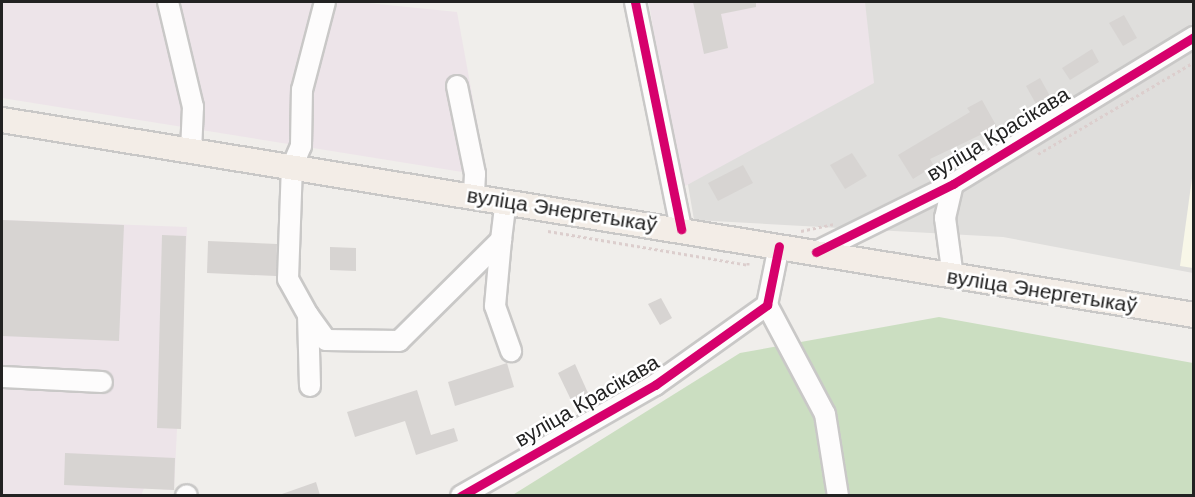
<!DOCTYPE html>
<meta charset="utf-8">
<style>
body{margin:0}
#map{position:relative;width:1195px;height:497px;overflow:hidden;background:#f0eeeb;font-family:Arial,sans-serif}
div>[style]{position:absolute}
.residential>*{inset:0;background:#dfdedc}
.industrial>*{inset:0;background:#ede4e9}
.education>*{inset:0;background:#f8f7e8}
.forest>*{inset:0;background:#cbdec1}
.building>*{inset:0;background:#d7d4d2}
.path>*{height:3px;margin-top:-1.5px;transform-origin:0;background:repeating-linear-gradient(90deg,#dccecd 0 3px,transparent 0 6px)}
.roads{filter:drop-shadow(2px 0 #c9c8c7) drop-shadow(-2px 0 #c9c8c7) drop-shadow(0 2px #c9c8c7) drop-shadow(0 -2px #c9c8c7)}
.minor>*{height:20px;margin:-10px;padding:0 10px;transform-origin:10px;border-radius:10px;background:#fdfcfc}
.major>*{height:24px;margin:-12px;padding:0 12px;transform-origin:12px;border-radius:12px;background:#f3ede7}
.cycleway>*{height:9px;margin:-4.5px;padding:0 4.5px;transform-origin:4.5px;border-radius:4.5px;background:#d6006c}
span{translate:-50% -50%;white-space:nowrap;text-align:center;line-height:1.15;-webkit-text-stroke:5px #fff;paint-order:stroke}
.street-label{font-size:21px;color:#222}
.frame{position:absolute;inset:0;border:3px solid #222;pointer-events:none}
</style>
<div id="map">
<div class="residential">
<div style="clip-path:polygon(863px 2px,1193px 2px,1193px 273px,1003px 237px,694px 220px,686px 173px)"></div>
</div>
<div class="industrial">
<div style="clip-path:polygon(2px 2px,358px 2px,457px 12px,487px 176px,2px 98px)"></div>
<div style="clip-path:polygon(649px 2px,865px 2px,874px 83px,678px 190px)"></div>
<div style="clip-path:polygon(2px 220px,187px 227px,174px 490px,144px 488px,141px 496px,2px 496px)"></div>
</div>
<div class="education">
<div style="clip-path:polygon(1193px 171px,1193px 268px,1180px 266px)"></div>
</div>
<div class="forest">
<div style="clip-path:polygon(939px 317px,1193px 363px,1193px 495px,511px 496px,740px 353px)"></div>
</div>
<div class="building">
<div style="clip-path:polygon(693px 2px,756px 2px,756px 7px,721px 14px,728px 48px,704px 54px)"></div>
<div style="clip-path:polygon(1124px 15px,1137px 38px,1123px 46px,1109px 23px)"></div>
<div style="clip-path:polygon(1092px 49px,1099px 62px,1070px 80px,1062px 68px)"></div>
<div style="clip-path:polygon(1040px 78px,1050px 96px,1036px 104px,1026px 86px)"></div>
<div style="clip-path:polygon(982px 100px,997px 127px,930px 159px,934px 166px,913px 179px,898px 155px,970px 112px,967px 108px)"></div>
<div style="clip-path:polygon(852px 153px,867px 176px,845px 189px,830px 165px)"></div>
<div style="clip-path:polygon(743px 165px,753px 183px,718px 201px,708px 183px)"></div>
<div style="clip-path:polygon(2px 220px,124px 225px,119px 341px,2px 336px)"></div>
<div style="clip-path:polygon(162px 235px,186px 236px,181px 429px,157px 428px)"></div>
<div style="clip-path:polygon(208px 241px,277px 244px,276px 276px,207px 273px)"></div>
<div style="clip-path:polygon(330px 247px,356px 248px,356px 271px,330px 270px)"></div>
<div style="clip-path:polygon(661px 298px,672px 318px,660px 325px,648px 304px)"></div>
<div style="clip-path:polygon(507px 363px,514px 387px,455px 406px,448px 382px)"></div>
<div style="clip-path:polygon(575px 364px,588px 393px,572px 402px,558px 373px)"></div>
<div style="clip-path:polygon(417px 390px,431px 435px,454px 428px,458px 441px,416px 455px,405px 421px,355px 437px,347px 412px)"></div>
<div style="clip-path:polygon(65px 453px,175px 458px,174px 490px,64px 485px)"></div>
<div style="clip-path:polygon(316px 482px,320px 495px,282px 495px,282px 494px)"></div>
</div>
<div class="path">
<div style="left:1038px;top:154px;width:181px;rotate:-30.5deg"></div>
<div style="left:937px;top:171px;width:17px;rotate:-28deg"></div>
<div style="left:548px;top:231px;width:203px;rotate:9.6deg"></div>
<div style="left:748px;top:265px;width:4px;rotate:-90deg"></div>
<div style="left:801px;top:231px;width:33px;rotate:-12deg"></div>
</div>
<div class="roads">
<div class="minor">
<div style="left:168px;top:2px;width:108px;rotate:76.6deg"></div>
<div style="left:193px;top:107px;width:44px;rotate:92.6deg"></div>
<div style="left:635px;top:2px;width:232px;rotate:78.5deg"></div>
<div style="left:457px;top:86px;width:90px;rotate:78.4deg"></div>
<div style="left:475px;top:174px;width:22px;rotate:93deg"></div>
<div style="left:501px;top:240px;width:66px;rotate:95.2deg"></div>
<div style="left:495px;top:306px;width:48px;rotate:70.4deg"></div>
<div style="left:816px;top:252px;width:153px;rotate:-26.4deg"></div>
<div style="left:953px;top:184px;width:282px;rotate:-31.4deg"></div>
<div style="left:953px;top:277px;width:60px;rotate:-97.7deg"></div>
<div style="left:945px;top:218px;width:35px;rotate:-77deg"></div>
<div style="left:767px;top:305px;width:123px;rotate:62deg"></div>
<div style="left:825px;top:414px;width:83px;rotate:81deg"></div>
<div style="left:308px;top:315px;width:31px;rotate:54deg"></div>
<div style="left:326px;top:340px;width:73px;rotate:0.8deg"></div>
<div style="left:399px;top:341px;width:144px;rotate:-44.7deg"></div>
<div style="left:501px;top:240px;width:39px;rotate:-83deg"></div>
<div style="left:2px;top:377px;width:100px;rotate:2.9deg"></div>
<div style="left:310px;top:386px;width:71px;rotate:-91.6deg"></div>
<div style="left:308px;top:315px;width:41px;rotate:-119.1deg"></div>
<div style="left:288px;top:279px;width:112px;rotate:-88deg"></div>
<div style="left:292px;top:167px;width:23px;rotate:-67deg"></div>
<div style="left:301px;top:146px;width:56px;rotate:-89deg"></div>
<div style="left:302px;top:90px;width:91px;rotate:-75.4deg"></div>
<div style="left:186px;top:496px;width:1px;rotate:-45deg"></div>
<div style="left:461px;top:496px;width:224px;rotate:-29.8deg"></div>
<div style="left:655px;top:385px;width:138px;rotate:-35.5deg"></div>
<div style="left:767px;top:305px;width:60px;rotate:-78.5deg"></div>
</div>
<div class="major">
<div style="left:2px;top:120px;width:1208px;rotate:9.29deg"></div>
</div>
</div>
<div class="cycleway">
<div style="left:635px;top:2px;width:232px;rotate:78.5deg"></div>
<div style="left:816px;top:252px;width:153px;rotate:-26.4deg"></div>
<div style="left:953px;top:184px;width:282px;rotate:-31.4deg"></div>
<div style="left:461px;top:496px;width:224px;rotate:-29.8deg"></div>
<div style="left:655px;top:385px;width:138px;rotate:-35.5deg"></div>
<div style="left:767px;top:305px;width:60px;rotate:-78.5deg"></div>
</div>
<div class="street-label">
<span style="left:998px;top:134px;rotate:-31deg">вуліца Красікава</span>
<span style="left:562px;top:210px;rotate:9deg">вуліца Энергетыкаў</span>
<span style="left:1042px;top:291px;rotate:9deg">вуліца Энергетыкаў</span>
<span style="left:587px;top:401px;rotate:-30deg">вуліца Красікава</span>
</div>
<div class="frame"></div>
</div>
